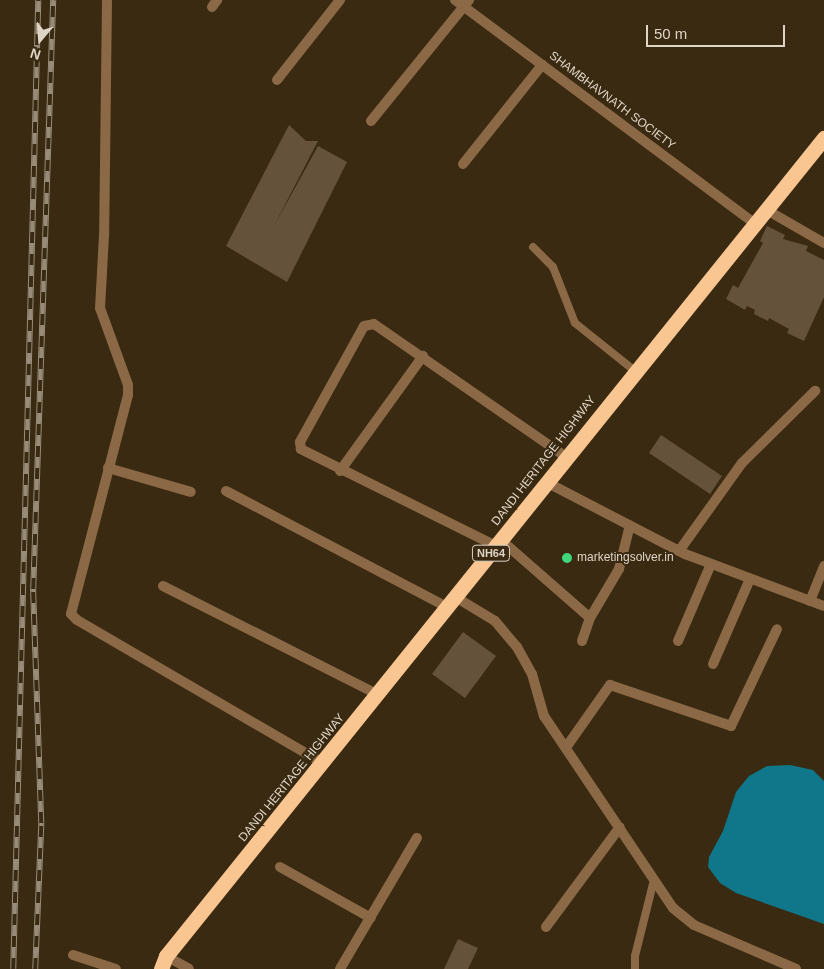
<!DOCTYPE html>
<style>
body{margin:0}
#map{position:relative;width:824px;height:969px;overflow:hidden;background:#392a11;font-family:Helvetica,sans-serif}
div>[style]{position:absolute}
.water>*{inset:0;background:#0f7789}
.building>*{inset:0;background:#64533a}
.lane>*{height:8px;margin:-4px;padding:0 4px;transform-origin:4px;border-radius:4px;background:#8c6946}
.street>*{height:10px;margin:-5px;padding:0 5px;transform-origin:5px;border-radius:5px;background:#8c6946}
.highway>*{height:15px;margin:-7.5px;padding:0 7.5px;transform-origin:7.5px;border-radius:7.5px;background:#f9c591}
.rail>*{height:5.5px;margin-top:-2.75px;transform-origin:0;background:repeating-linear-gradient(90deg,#392a11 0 11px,#988c79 0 22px);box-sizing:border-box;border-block:1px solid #988c79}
.dots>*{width:14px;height:14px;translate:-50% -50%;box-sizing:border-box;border:2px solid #392a11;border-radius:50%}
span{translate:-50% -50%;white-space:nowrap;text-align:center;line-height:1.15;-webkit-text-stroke:4px #392a11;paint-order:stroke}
.shield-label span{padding:1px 4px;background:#392a11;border:1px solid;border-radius:4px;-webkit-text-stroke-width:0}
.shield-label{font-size:11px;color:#dfd5c7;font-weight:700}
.street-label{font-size:12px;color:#dfd5c7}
.poi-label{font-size:12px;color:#dfd5c7}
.left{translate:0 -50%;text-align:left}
.north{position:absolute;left:15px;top:15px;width:50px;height:50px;-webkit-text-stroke:4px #392a11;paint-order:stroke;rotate:198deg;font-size:14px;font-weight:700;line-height:20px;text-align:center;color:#dfd5c7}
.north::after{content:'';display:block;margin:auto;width:18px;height:22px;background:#dfd5c7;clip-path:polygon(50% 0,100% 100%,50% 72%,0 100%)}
.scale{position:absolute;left:646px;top:25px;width:139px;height:22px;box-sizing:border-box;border:2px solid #dfd5c7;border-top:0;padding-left:6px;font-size:15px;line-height:18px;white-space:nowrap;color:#dfd5c7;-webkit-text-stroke:4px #392a11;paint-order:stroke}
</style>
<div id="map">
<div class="water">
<div style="clip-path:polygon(790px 765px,813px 770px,824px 781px,824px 924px,736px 893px,720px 883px,708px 867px,709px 857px,723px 831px,736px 792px,749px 776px,767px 766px)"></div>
</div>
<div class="building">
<div style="clip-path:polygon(289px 125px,306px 141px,318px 141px,274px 226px,318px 146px,347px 162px,287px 282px,226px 246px)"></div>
<div style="clip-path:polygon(767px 226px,785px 235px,783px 239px,808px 246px,806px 251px,824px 260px,824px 297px,804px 341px,787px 333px,789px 329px,769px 318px,768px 321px,754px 314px,755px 310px,747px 306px,745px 310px,726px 299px,733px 285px,738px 288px,763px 243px,760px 241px)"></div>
<div style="clip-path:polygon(661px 435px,722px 476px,710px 494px,649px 453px)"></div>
<div style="clip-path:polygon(463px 632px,496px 656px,465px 698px,432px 674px)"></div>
<div style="clip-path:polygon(458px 939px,478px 948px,468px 969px,444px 969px)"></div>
</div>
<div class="lane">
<div style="left:533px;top:247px;width:28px;rotate:45deg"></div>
<div style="left:553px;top:267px;width:60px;rotate:68.6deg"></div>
<div style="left:575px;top:323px;width:77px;rotate:38.7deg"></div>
<div style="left:635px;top:969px;width:13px;rotate:-90deg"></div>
<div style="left:635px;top:956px;width:78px;rotate:-76deg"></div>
</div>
<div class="street">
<div style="left:107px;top:0;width:235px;rotate:90.7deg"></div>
<div style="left:104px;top:235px;width:73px;rotate:93.1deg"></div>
<div style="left:100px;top:308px;width:82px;rotate:70deg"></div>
<div style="left:128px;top:385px;width:10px;rotate:90deg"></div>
<div style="left:128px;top:395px;width:226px;rotate:104.6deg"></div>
<div style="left:71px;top:614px;width:8px;rotate:45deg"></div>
<div style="left:77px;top:620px;width:285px;rotate:30.2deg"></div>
<div style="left:455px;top:0;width:373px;rotate:36.7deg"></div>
<div style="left:212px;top:7px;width:9px;rotate:-54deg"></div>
<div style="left:277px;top:80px;width:102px;rotate:-51.8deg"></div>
<div style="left:371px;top:121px;width:156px;rotate:-51deg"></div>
<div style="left:463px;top:164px;width:127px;rotate:-51.4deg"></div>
<div style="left:765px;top:209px;width:68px;rotate:30deg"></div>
<div style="left:108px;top:468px;width:86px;rotate:16.1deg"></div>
<div style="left:340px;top:471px;width:142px;rotate:-54.2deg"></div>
<div style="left:546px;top:482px;width:157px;rotate:27.4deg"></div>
<div style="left:685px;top:554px;width:148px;rotate:20.5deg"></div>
<div style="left:226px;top:491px;width:252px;rotate:27.7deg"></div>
<div style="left:501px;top:540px;width:118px;rotate:41.2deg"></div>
<div style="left:496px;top:546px;width:218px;rotate:-153.6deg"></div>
<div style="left:301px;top:449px;width:7px;rotate:-98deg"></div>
<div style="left:300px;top:442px;width:132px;rotate:-61.1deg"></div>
<div style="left:364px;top:326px;width:10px;rotate:-11deg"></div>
<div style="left:374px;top:324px;width:234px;rotate:34.7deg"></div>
<div style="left:679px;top:551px;width:108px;rotate:-54.4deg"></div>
<div style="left:742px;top:463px;width:103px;rotate:-44.6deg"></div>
<div style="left:163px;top:586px;width:242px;rotate:26.8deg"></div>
<div style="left:457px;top:598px;width:44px;rotate:31.2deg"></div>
<div style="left:495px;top:621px;width:34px;rotate:50deg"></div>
<div style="left:517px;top:647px;width:31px;rotate:61deg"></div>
<div style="left:532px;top:674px;width:44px;rotate:74.1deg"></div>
<div style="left:544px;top:716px;width:231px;rotate:56.1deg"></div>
<div style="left:673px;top:908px;width:27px;rotate:39deg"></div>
<div style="left:694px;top:925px;width:111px;rotate:23.3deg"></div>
<div style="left:810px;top:601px;width:38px;rotate:-68deg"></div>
<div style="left:582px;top:641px;width:24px;rotate:-71deg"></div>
<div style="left:590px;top:618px;width:57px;rotate:-59.4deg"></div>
<div style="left:619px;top:569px;width:45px;rotate:-76deg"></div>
<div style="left:678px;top:641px;width:84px;rotate:-66.8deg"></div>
<div style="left:713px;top:664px;width:93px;rotate:-66.5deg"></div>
<div style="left:567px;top:746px;width:75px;rotate:-54.8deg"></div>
<div style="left:610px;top:685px;width:128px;rotate:18.7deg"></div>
<div style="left:731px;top:726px;width:107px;rotate:-64.6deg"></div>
<div style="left:280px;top:867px;width:104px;rotate:29.3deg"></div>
<div style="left:546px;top:927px;width:124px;rotate:-53.5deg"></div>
<div style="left:73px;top:955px;width:45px;rotate:18deg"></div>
<div style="left:166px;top:956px;width:26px;rotate:29deg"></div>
<div style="left:340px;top:969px;width:152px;rotate:-59.6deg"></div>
</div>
<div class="highway">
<div style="left:161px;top:969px;width:14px;rotate:-69deg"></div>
<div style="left:166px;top:956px;width:1050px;rotate:-51.19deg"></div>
</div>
<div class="rail">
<div style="left:13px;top:969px;width:969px;rotate:-88.52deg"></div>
<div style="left:35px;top:969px;width:146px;rotate:-87.6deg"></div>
<div style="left:41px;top:823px;width:234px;rotate:-92deg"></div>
<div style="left:33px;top:589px;width:589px;rotate:-88.06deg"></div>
</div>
<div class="dots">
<div style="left:567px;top:558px;background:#40d77c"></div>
</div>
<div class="shield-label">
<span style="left:491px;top:553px">NH64</span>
</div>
<div class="street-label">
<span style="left:612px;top:101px;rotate:37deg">SHAMBHAVNATH SOCIETY</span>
<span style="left:544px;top:461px;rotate:-52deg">DANDI HERITAGE HIGHWAY</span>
<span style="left:292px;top:778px;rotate:-51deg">DANDI HERITAGE HIGHWAY</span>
</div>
<div class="poi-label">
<span class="left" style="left:577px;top:558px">marketingsolver.in</span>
</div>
<div class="north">N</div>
<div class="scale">50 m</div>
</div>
